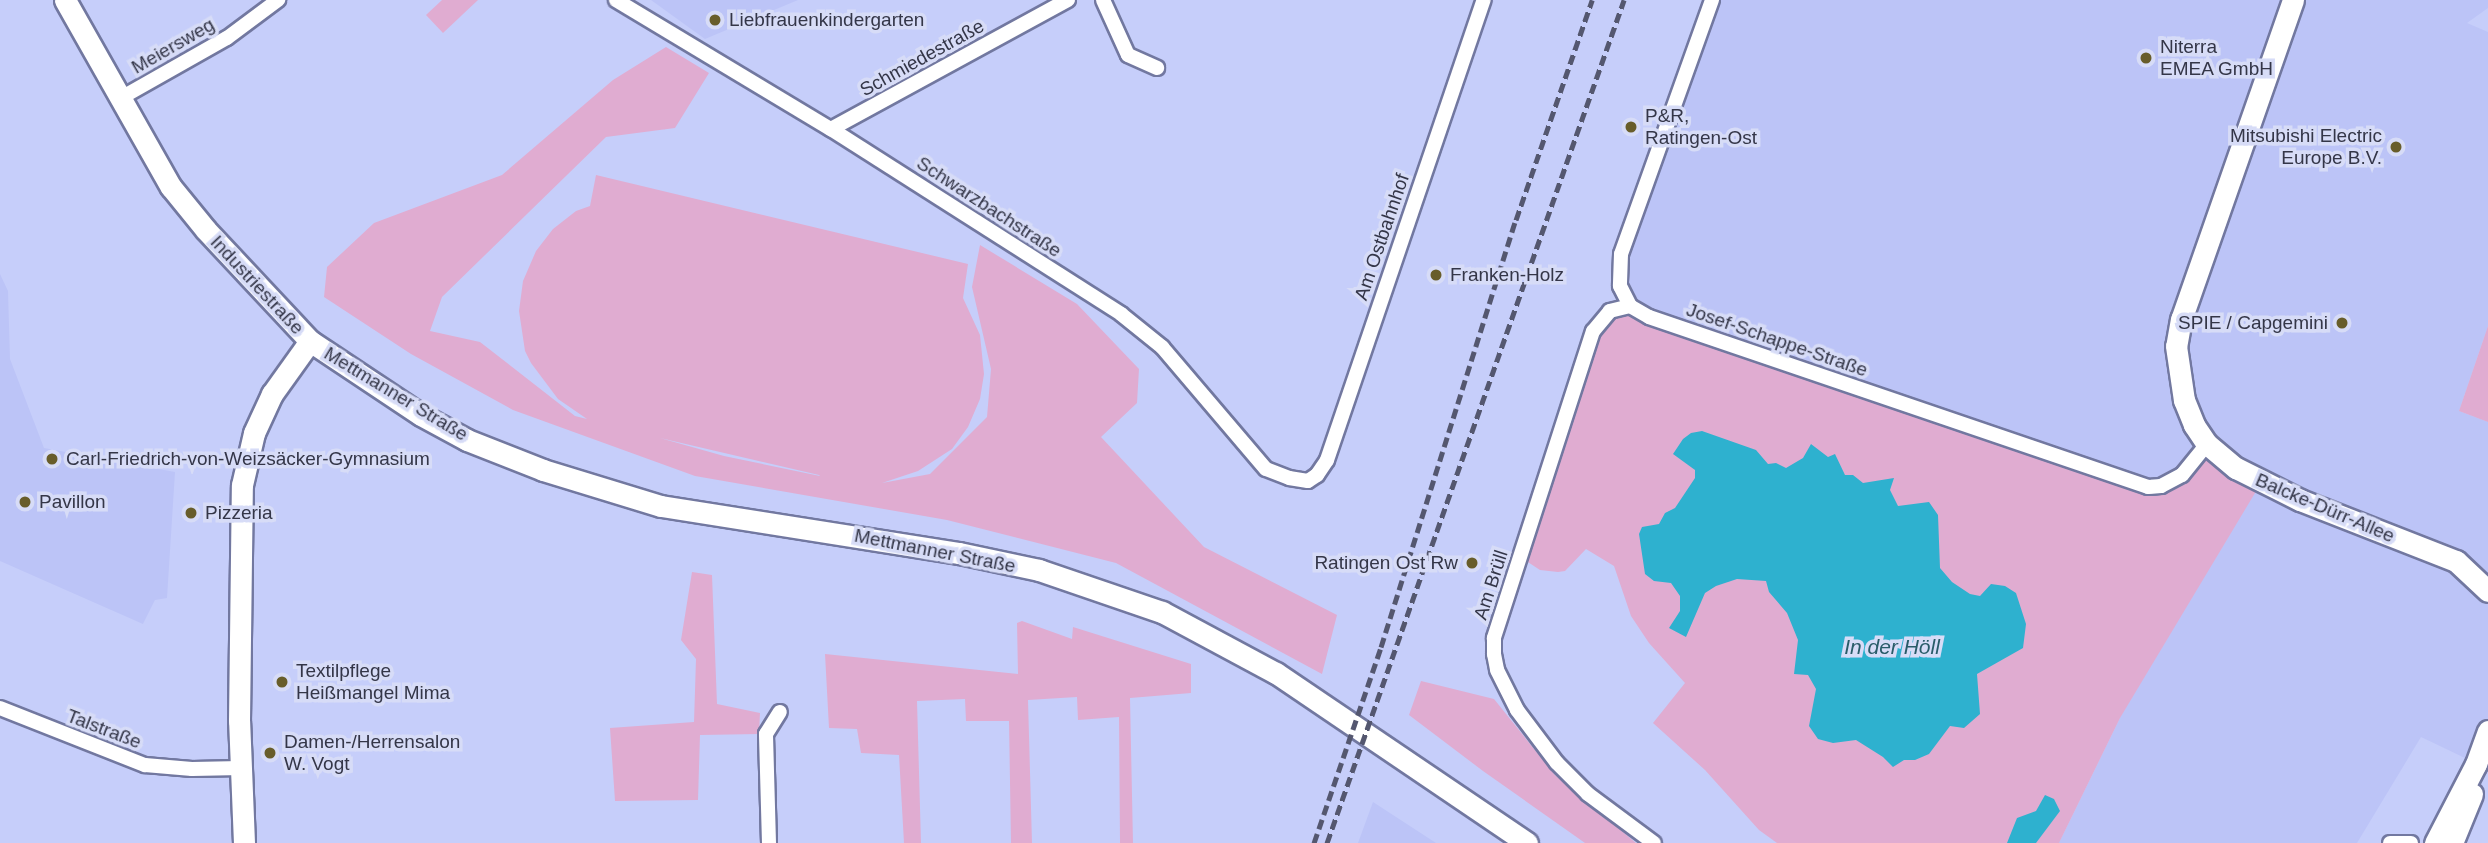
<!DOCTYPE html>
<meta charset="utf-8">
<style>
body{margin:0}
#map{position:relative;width:2488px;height:843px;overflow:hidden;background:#c6cefa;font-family:Helvetica,sans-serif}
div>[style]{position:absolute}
.built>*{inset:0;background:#bcc4f7}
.green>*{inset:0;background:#e0acd1}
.water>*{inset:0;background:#2eb1cf}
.roads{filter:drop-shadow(2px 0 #7278a0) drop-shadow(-2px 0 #7278a0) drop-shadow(0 2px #7278a0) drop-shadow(0 -2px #7278a0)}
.street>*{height:14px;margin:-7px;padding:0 7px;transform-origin:7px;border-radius:7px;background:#fff}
.secondary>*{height:21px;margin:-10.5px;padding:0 10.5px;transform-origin:10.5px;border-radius:10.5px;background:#fff}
.rail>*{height:5px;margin-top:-2.5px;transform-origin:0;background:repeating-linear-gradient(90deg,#54576f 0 10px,transparent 0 15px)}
.dots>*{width:19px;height:19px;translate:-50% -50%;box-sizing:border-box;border:4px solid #d7dcf7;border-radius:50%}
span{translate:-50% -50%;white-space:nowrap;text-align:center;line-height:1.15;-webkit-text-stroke:7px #d7dcf7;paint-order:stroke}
.poi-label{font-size:19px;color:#343648}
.left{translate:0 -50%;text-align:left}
.right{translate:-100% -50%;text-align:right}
.street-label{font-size:19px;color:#343648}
.water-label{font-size:21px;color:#295c69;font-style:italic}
</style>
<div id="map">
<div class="built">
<div style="clip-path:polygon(651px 0,798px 0,705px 39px)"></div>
<div style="clip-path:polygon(1712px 0,2488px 0,2488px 8px,2467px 23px,2488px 32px,2488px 326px,2459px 411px,2488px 422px,2488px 769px,2421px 737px,2357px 843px,2059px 843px,2120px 718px,2161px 486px,1630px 306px,1621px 254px)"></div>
<div style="clip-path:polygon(0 274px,8px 291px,10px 359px,44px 448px,175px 472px,167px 598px,155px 600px,143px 624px,0 561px)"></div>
<div style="clip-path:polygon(1373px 802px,1436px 843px,1358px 843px)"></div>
</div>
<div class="green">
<div style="clip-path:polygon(442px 0,478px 0,443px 33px,426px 15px)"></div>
<div style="clip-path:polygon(evenodd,666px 47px,709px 73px,675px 128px,606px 137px,442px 297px,430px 331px,480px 342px,575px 416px,587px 419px,558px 399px,531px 363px,525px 351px,519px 311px,523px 281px,536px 251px,553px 229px,576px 211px,590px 206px,596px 175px,968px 264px,963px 298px,980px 335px,984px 374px,980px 399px,968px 427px,952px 449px,918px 471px,882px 483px,930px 474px,987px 417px,991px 369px,972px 287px,980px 245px,1077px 304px,1139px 369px,1137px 403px,1101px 437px,1204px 547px,1337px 615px,1322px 674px,1116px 563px,947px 520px,695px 476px,513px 410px,411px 354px,324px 297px,327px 267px,374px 223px,502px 175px,613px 80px,666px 47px,660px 438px,819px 475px,820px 476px,724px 456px,660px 438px)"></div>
<div style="clip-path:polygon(1630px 306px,2161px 486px,2207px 444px,2261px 483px,2120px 718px,2059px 843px,1777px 843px,1759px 830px,1705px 770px,1653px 723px,1685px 683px,1649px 643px,1631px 616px,1614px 566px,1586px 549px,1565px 571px,1558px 572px,1540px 570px,1520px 557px,1593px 331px)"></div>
<div style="clip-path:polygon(2488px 326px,2488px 422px,2459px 411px)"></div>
<div style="clip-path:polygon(692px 572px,712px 575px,717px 704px,760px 713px,759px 734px,700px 735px,698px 800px,615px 801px,610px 728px,694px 722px,696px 659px,681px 640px)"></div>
<div style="clip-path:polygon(1022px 621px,1072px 639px,1073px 627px,1191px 664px,1191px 693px,1130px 698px,1133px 843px,1120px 843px,1119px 717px,1078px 720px,1077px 697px,1028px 700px,1032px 843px,1011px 843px,1009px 721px,966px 721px,965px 699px,917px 701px,921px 843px,904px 843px,899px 755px,861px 753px,857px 729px,829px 728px,825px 654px,1018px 674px,1017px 623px)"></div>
<div style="clip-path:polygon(1421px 681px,1494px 699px,1555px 775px,1636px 843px,1585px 843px,1483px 771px,1409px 715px)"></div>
</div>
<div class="water">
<div style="clip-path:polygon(1702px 431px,1756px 450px,1768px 464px,1776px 463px,1786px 468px,1803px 458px,1811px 444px,1828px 457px,1835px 454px,1845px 475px,1853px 475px,1863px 483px,1894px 478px,1890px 490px,1898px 506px,1929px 502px,1938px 515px,1940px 568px,1952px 582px,1970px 594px,1980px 596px,1991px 584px,2005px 586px,2016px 593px,2026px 624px,2023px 648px,1977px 674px,1980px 714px,1964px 728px,1950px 726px,1929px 754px,1915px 760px,1904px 760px,1893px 767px,1883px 757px,1856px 740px,1833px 743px,1818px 739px,1809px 726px,1816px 689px,1808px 675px,1794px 674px,1798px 640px,1787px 613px,1769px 592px,1766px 581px,1737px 579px,1716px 586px,1705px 593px,1686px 637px,1669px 628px,1680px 611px,1680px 596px,1671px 583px,1654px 581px,1645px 574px,1639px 534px,1642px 527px,1659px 524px,1665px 513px,1675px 508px,1695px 478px,1695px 470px,1673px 454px,1683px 439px,1691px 433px)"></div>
<div style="clip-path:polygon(2045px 795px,2054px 799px,2060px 811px,2036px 843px,2007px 843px,2017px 818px,2036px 811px)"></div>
</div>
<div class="roads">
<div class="street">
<div style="left:616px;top:0;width:251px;rotate:31deg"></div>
<div style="left:831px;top:129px;width:344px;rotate:32.5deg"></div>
<div style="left:1121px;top:314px;width:53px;rotate:38.8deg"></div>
<div style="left:1162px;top:347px;width:160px;rotate:49.6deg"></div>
<div style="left:1266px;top:469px;width:25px;rotate:21deg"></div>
<div style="left:1289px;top:478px;width:19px;rotate:9deg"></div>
<div style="left:1308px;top:481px;width:11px;rotate:-34deg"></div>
<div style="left:1317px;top:475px;width:18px;rotate:-56deg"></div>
<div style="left:1327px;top:460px;width:486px;rotate:-71.2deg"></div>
<div style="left:1103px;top:0;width:60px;rotate:65.6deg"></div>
<div style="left:1128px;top:55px;width:32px;rotate:24deg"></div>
<div style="left:1712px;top:0;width:270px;rotate:109.7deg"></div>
<div style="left:1621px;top:254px;width:32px;rotate:92deg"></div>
<div style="left:1620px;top:286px;width:22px;rotate:63deg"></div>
<div style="left:1630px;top:306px;width:22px;rotate:30deg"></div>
<div style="left:1649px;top:317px;width:527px;rotate:18.81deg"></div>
<div style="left:2148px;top:487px;width:13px;rotate:-4deg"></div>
<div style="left:2161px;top:486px;width:24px;rotate:-28deg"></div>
<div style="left:2182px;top:475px;width:40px;rotate:-51deg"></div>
<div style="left:119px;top:99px;width:124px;rotate:-29.5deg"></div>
<div style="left:227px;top:38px;width:64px;rotate:-36.7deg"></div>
<div style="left:831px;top:129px;width:270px;rotate:-28.6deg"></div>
<div style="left:1630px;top:306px;width:21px;rotate:166deg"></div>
<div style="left:1610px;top:311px;width:26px;rotate:130deg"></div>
<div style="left:1593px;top:331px;width:323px;rotate:107.9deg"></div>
<div style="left:1494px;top:638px;width:16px;rotate:90deg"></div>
<div style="left:1494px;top:654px;width:16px;rotate:79deg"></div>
<div style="left:1497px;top:670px;width:45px;rotate:63.4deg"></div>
<div style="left:1517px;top:710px;width:66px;rotate:53deg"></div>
<div style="left:1557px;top:763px;width:44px;rotate:45deg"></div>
<div style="left:1588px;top:794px;width:82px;rotate:36.6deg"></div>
<div style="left:0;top:708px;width:156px;rotate:21.5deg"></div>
<div style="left:145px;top:765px;width:47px;rotate:4.9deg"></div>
<div style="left:192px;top:769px;width:49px;rotate:-1.2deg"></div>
<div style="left:769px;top:843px;width:109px;rotate:-91.6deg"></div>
<div style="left:766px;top:734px;width:26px;rotate:-58deg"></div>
<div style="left:2390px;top:843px;width:21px"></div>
</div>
<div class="secondary">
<div style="left:65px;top:0;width:215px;rotate:60.5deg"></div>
<div style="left:171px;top:187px;width:55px;rotate:50.9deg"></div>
<div style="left:206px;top:230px;width:152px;rotate:46.9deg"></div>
<div style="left:310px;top:341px;width:133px;rotate:33.7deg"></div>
<div style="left:421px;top:415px;width:52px;rotate:28.5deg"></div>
<div style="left:467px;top:440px;width:82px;rotate:21.5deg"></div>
<div style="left:543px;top:470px;width:123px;rotate:17deg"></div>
<div style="left:661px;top:506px;width:302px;rotate:9deg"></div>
<div style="left:959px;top:553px;width:82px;rotate:12deg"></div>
<div style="left:1039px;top:570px;width:130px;rotate:18.9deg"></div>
<div style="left:1162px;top:612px;width:129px;rotate:28.2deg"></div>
<div style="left:1276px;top:673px;width:303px;rotate:34.1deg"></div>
<div style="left:2293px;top:0;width:338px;rotate:109.3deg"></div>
<div style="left:2181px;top:319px;width:27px;rotate:100deg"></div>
<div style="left:2176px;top:346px;width:55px;rotate:81.6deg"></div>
<div style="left:2184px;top:400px;width:27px;rotate:68deg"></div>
<div style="left:2194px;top:425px;width:23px;rotate:56deg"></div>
<div style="left:2207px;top:444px;width:38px;rotate:40deg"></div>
<div style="left:2236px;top:468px;width:72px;rotate:26.6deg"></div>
<div style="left:2300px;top:500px;width:168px;rotate:21.4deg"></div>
<div style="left:2456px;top:561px;width:44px;rotate:43.2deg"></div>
<div style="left:244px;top:843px;width:122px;rotate:-92.3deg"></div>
<div style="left:239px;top:721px;width:236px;rotate:-89.3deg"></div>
<div style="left:242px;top:485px;width:53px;rotate:-77deg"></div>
<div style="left:254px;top:433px;width:43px;rotate:-65.2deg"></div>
<div style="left:272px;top:394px;width:65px;rotate:-54.4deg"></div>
<div style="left:2435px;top:843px;width:89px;rotate:-62.6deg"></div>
<div style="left:2476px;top:764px;width:35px;rotate:-70deg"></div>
<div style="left:2452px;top:843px;width:53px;rotate:-67.8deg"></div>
</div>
</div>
<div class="rail">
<div style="left:1314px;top:843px;width:207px;rotate:-71.1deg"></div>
<div style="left:1381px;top:647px;width:448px;rotate:-72.5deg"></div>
<div style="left:1516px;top:220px;width:233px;rotate:-70.9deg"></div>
<div style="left:1327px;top:843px;width:894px;rotate:-70.59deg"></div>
</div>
<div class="dots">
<div style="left:715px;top:20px;background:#685d2a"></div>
<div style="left:2146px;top:58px;background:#685d2a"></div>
<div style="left:1631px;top:127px;background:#685d2a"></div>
<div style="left:2396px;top:147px;background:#685d2a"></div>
<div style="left:1436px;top:275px;background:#685d2a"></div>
<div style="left:2342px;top:323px;background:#685d2a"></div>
<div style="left:52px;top:459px;background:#685d2a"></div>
<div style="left:25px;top:502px;background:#685d2a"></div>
<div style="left:191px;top:513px;background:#685d2a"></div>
<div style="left:1472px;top:563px;background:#685d2a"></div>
<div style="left:282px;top:682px;background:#685d2a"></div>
<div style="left:270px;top:753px;background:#685d2a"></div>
</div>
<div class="poi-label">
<span class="left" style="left:729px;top:20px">Liebfrauenkindergarten</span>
<span class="left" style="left:2160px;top:58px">Niterra<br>EMEA GmbH</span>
<span class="left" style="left:1645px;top:127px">P&amp;R,<br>Ratingen-Ost</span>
<span class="right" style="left:2382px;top:147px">Mitsubishi Electric<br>Europe B.V.</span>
<span class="left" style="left:1450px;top:275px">Franken-Holz</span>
<span class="right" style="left:2328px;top:323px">SPIE / Capgemini</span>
<span class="left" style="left:66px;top:459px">Carl-Friedrich-von-Weizsäcker-Gymnasium</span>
<span class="left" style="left:39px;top:502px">Pavillon</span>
<span class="left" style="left:205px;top:513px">Pizzeria</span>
<span class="right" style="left:1458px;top:563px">Ratingen Ost Rw</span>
<span class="left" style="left:296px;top:682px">Textilpflege<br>Heißmangel Mima</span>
<span class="left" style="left:284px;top:753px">Damen-/Herrensalon<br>W. Vogt</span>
</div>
<div class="street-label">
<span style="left:173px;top:46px;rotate:-30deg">Meiersweg</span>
<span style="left:922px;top:58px;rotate:-29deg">Schmiedestraße</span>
<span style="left:989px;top:207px;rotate:33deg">Schwarzbachstraße</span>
<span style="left:1382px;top:237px;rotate:-71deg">Am Ostbahnhof</span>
<span style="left:257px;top:285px;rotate:47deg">Industriestraße</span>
<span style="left:1777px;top:340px;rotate:19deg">Josef-Schappe-Straße</span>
<span style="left:396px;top:394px;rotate:31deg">Mettmanner Straße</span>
<span style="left:2325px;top:508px;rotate:23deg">Balcke-Dürr-Allee</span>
<span style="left:935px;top:551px;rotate:11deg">Mettmanner Straße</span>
<span style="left:1491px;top:585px;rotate:-72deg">Am Brüll</span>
<span style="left:104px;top:729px;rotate:21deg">Talstraße</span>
</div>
<div class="water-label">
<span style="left:1892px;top:647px">In der Höll</span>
</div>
</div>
